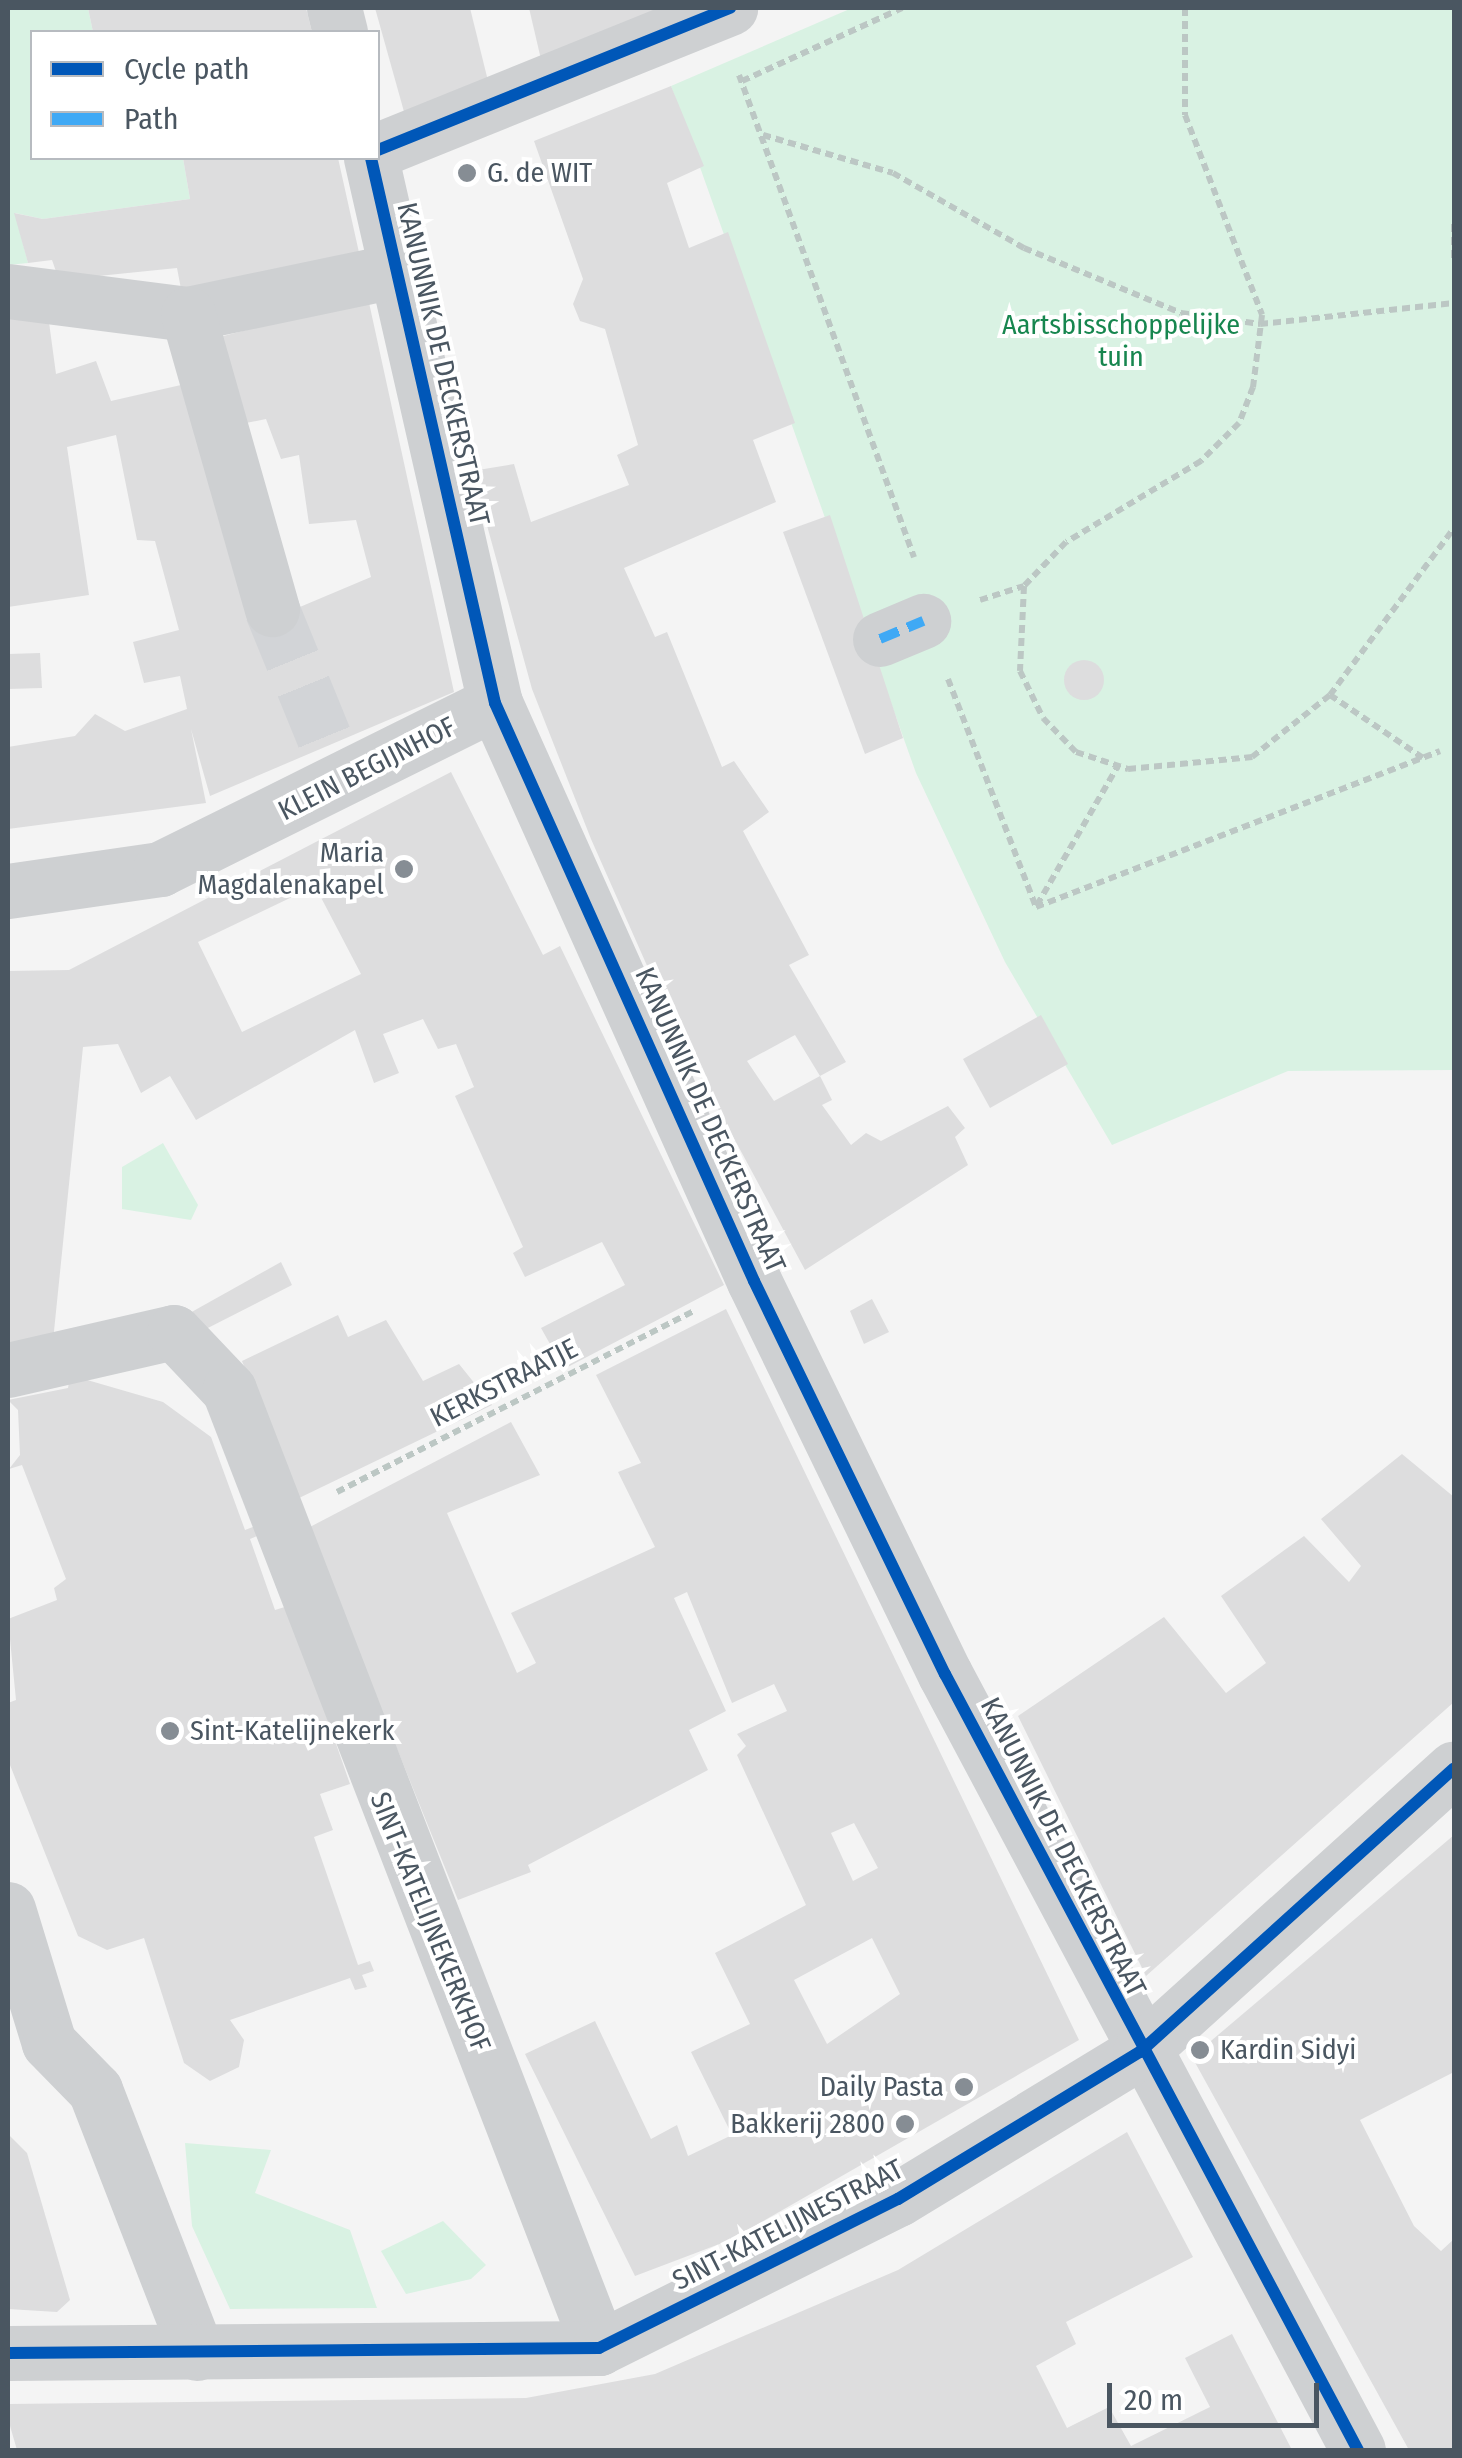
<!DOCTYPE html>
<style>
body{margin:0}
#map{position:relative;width:1462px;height:2458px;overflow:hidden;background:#f4f4f4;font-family:"Fira Sans Condensed",sans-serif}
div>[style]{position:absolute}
.green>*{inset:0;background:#d9f2e3}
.building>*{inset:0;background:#ddddde}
.round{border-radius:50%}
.minor-tunnel>*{height:55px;margin-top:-27.5px;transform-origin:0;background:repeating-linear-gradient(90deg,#d2d4d7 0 55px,transparent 0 83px)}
.path>*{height:6px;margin-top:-3px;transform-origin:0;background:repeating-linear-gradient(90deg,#bcc7c4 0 8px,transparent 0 13px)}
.minor>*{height:55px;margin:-27.5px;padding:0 27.5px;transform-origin:27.5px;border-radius:27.5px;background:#ced0d2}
.quiet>*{height:10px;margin-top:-5px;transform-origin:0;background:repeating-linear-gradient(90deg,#3fa9f5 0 20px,transparent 0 30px)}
.cycleway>*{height:12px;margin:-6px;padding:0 6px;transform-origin:6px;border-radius:6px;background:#0057b8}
.dots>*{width:28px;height:28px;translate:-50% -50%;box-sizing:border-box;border:5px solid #fff;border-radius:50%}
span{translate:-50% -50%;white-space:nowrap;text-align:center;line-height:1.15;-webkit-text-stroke:8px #fff;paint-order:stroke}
.poi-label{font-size:28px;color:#4a5661}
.left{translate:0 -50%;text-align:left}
.right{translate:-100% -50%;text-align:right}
.park-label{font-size:28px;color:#17864f}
.street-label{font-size:28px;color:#4a5661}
.frame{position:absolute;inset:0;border:10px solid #4a5661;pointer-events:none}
.legend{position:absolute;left:30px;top:30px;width:350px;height:130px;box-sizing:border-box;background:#fff;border:2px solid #b7bbc0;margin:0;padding:12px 18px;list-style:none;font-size:30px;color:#4a5661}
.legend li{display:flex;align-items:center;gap:20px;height:50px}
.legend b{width:50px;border:2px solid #b7bbc0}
.scale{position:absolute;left:1107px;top:2383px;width:212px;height:45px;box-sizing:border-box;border:5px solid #4a5661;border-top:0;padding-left:12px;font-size:30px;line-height:35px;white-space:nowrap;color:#4a5661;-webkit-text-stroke:8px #fff;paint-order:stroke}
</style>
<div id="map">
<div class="green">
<div style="clip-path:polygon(8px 8px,88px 8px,93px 32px,32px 32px,32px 158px,183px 158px,190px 199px,43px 219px,15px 213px,28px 263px,8px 265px)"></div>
<div style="clip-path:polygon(852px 8px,1454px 8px,1454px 1070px,1288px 1071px,1112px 1145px,1005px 962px,916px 773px,671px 86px)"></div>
<div style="clip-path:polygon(163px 1143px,198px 1205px,191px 1220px,122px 1209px,122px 1167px)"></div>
<div style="clip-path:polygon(185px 2143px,271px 2150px,255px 2193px,350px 2230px,377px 2308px,230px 2309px,192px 2226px)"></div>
<div style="clip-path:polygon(443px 2221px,486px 2265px,471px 2279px,406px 2294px,381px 2251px)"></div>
</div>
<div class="building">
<div style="clip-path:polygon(88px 8px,306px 8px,312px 32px,93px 32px)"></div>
<div style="clip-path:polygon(375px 8px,470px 8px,491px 93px,408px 126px)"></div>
<div style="clip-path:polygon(529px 8px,692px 8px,543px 68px)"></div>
<div style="clip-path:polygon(671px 86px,704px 166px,667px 183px,689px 248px,728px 232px,795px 423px,753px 440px,776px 502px,624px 568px,655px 637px,667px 632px,722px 767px,734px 761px,769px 812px,743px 831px,809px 955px,789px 965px,846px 1062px,820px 1076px,795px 1035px,747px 1061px,774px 1101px,820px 1076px,832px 1100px,822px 1105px,851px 1145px,866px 1133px,881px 1141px,948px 1106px,965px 1128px,955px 1137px,968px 1165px,805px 1270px,675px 1029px,591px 839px,532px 689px,472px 471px,514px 464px,531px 522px,629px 485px,617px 455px,638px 445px,605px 329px,580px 321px,573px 304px,583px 279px,534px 141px)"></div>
<div style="clip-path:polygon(183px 158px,338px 158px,360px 257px,181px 289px,177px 268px,59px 280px,52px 260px,28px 263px,14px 213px,43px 219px,190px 199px)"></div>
<div style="clip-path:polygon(368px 298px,454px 692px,210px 796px,191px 729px,206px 803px,8px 829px,8px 747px,75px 736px,95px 714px,125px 731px,187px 709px,180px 676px,144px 683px,133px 642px,179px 630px,155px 541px,137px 540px,116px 435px,67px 447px,89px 595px,8px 607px,8px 305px,46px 300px,56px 374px,96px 361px,111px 401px,194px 382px,288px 612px,371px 577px,356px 520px,309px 524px,299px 455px,281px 459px,266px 419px,236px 425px,212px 339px)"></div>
<div style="clip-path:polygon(830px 515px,903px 738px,865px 754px,783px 532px)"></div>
<div style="clip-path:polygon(40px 653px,42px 688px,8px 689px,8px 654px)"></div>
<div class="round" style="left:1064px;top:660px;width:40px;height:40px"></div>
<div style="clip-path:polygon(evenodd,451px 772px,543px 955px,560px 946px,724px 1285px,564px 1369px,541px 1328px,625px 1285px,602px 1242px,525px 1277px,513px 1253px,523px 1247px,455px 1096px,474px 1087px,456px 1044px,438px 1049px,423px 1019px,383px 1034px,399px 1073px,374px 1083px,355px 1030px,196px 1120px,170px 1076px,141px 1093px,118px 1044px,83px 1047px,53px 1341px,8px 1350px,8px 971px,69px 970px,451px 772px,315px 886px,361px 974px,242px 1032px,198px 942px,315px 886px)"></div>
<div style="clip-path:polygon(1041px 1015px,1068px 1064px,990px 1108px,963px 1059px)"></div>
<div style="clip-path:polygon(281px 1262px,292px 1285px,198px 1333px,188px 1314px)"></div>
<div style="clip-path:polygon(872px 1299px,889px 1332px,864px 1344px,850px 1311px)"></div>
<div style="clip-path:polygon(evenodd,726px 1309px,1079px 2040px,730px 2240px,635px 2276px,525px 2054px,595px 2021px,651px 2139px,677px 2125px,688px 2156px,732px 2135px,691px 2052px,750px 2024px,715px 1953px,806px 1905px,737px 1755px,746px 1746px,737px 1734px,787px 1711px,774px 1684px,732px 1703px,687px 1592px,674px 1598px,726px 1711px,689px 1730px,708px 1770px,528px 1865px,531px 1872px,458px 1900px,308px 1528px,511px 1422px,540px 1475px,447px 1513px,517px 1673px,536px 1663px,511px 1613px,655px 1547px,618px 1472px,641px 1463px,596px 1375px,726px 1309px,854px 1823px,878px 1868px,853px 1881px,831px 1833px,854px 1823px,726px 1309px,872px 1938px,900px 1994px,827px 2044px,794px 1980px,872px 1938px)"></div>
<div style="clip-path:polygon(338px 1315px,348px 1337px,386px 1320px,423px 1381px,459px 1364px,492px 1405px,297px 1499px,242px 1361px)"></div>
<div style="clip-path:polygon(70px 1375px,163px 1402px,211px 1437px,245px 1530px,258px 1525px,262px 1534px,250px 1539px,275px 1610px,288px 1606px,350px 1784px,320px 1794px,333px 1830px,314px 1837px,358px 1965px,370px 1961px,374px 1971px,362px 1975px,367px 1987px,355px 1990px,350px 1978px,230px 2020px,244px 2040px,239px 2067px,210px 2081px,184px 2063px,144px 1938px,107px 1950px,78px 1936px,8px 1760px,8px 1703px,16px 1700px,8px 1619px,57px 1600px,54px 1588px,66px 1579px,22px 1465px,9px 1469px,20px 1455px,18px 1410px,8px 1400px,68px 1388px)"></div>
<div style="clip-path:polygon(1402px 1454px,1454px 1497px,1454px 1702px,1146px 1976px,1018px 1716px,1164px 1617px,1226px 1693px,1266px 1663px,1221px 1596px,1304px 1536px,1349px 1582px,1361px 1566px,1321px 1519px)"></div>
<div style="clip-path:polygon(1454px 1835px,1454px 2072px,1360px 2120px,1414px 2226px,1441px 2251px,1454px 2239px,1454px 2450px,1409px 2450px,1192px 2057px)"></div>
<div style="clip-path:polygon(1127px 2132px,1193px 2257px,1066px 2322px,1076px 2344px,1036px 2366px,1067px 2428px,1109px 2407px,1131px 2446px,1210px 2407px,1185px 2358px,1232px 2334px,1292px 2450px,17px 2450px,8px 2419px,8px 2404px,526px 2398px,655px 2374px,898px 2270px)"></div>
<div style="clip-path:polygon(8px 2134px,27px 2153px,70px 2300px,57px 2312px,8px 2309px)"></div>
</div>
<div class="minor-tunnel">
<div style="left:272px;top:609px;width:188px;rotate:67.8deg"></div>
</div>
<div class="path">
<div style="left:1185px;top:8px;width:107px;rotate:90deg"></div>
<div style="left:1185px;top:115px;width:214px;rotate:68.9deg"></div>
<div style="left:1262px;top:315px;width:73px;rotate:97.1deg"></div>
<div style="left:1253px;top:387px;width:39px;rotate:111deg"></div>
<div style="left:1239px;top:423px;width:54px;rotate:135deg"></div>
<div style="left:1201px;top:461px;width:157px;rotate:149deg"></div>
<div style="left:1066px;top:542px;width:61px;rotate:133.7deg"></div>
<div style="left:1024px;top:586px;width:85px;rotate:92.7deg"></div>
<div style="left:1020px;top:671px;width:52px;rotate:63.9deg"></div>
<div style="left:1043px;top:718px;width:47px;rotate:45.9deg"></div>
<div style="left:1076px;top:752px;width:55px;rotate:18.1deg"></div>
<div style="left:1128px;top:769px;width:125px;rotate:-5.5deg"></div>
<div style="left:1252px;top:757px;width:100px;rotate:-38.5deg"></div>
<div style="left:1330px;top:695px;width:208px;rotate:-53.4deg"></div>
<div style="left:739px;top:75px;width:513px;rotate:70.05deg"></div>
<div style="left:742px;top:81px;width:176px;rotate:-24.5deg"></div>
<div style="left:763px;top:135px;width:135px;rotate:16.3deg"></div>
<div style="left:893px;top:173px;width:151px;rotate:29.8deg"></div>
<div style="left:1024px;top:248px;width:170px;rotate:22.5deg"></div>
<div style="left:1181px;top:313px;width:80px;rotate:7.9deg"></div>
<div style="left:1260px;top:324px;width:195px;rotate:-6.2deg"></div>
<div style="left:1454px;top:224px;width:35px;rotate:90deg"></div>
<div style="left:980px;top:600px;width:46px;rotate:-17.7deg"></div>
<div style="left:948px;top:679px;width:244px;rotate:68.9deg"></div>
<div style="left:1036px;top:907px;width:433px;rotate:-21.1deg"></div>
<div style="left:1330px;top:695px;width:112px;rotate:34.1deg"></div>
<div style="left:1037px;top:905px;width:161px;rotate:-59.8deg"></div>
<div style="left:337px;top:1492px;width:402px;rotate:-26.9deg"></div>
</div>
<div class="minor">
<div style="left:334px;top:8px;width:25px;rotate:76deg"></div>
<div style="left:378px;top:150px;width:380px;rotate:-22deg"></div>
<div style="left:371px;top:158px;width:559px;rotate:77.18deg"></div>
<div style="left:495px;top:703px;width:633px;rotate:65.86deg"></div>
<div style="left:754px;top:1281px;width:437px;rotate:64.1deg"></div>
<div style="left:945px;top:1674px;width:879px;rotate:61.98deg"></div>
<div style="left:8px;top:291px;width:181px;rotate:7.3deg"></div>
<div style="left:188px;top:314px;width:210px;rotate:-11.8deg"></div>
<div style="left:188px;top:314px;width:307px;rotate:74.1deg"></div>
<div style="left:880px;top:639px;width:47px;rotate:-22.7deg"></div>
<div style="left:8px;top:891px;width:154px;rotate:-8.2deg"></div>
<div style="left:160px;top:869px;width:374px;rotate:-26.4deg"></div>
<div style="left:8px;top:1370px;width:170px;rotate:-12.9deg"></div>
<div style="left:174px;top:1332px;width:80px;rotate:46.5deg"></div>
<div style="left:229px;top:1390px;width:1027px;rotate:68.88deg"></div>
<div style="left:8px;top:1909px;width:140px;rotate:73deg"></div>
<div style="left:49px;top:2043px;width:66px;rotate:45.6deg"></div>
<div style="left:95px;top:2090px;width:282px;rotate:68.8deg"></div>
<div style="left:8px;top:2353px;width:591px;rotate:-0.48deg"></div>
<div style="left:599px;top:2348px;width:334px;rotate:-26.5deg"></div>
<div style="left:898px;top:2199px;width:283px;rotate:-31.3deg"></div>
<div style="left:1140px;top:2052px;width:423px;rotate:-42.1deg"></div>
</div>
<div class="quiet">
<div style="left:880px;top:639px;width:47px;rotate:-22.7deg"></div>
</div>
<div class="cycleway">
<div style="left:378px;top:150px;width:380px;rotate:-22deg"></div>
<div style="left:371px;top:158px;width:559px;rotate:77.18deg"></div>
<div style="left:495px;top:703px;width:633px;rotate:65.86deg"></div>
<div style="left:754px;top:1281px;width:437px;rotate:64.1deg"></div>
<div style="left:945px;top:1674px;width:879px;rotate:61.98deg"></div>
<div style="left:8px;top:2353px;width:591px;rotate:-0.48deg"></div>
<div style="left:599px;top:2348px;width:334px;rotate:-26.5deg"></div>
<div style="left:898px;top:2199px;width:283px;rotate:-31.3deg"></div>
<div style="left:1140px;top:2052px;width:423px;rotate:-42.1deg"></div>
</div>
<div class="dots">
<div style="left:467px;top:173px;background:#868d94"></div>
<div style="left:404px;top:869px;background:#868d94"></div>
<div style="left:170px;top:1731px;background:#868d94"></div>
<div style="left:1200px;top:2050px;background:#868d94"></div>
<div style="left:964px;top:2087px;background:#868d94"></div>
<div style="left:905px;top:2124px;background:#868d94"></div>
</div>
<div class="poi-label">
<span class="left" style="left:487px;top:173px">G. de WIT</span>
<span class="right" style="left:384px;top:869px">Maria<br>Magdalenakapel</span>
<span class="left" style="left:190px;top:1731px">Sint-Katelijnekerk</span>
<span class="left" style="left:1220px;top:2050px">Kardin Sidyi</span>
<span class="right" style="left:944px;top:2087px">Daily Pasta</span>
<span class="right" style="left:885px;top:2124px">Bakkerij 2800</span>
</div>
<div class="park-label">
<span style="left:1121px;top:341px">Aartsbisschoppelijke<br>tuin</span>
</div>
<div class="street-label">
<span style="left:443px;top:364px;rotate:77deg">KANUNNIK DE DECKERSTRAAT</span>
<span style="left:367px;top:769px;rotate:-27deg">KLEIN BEGIJNHOF</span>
<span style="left:710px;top:1120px;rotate:66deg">KANUNNIK DE DECKERSTRAAT</span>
<span style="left:504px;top:1383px;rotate:-27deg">KERKSTRAATJE</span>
<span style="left:1063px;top:1847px;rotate:63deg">KANUNNIK DE DECKERSTRAAT</span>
<span style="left:430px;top:1922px;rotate:68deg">SINT-KATELIJNEKERKHOF</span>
<span style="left:788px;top:2225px;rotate:-27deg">SINT-KATELIJNESTRAAT</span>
</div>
<div class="frame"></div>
<ul class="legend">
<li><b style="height:12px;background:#0057b8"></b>Cycle path</li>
<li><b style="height:12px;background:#3fa9f5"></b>Path</li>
</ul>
<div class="scale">20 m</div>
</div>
